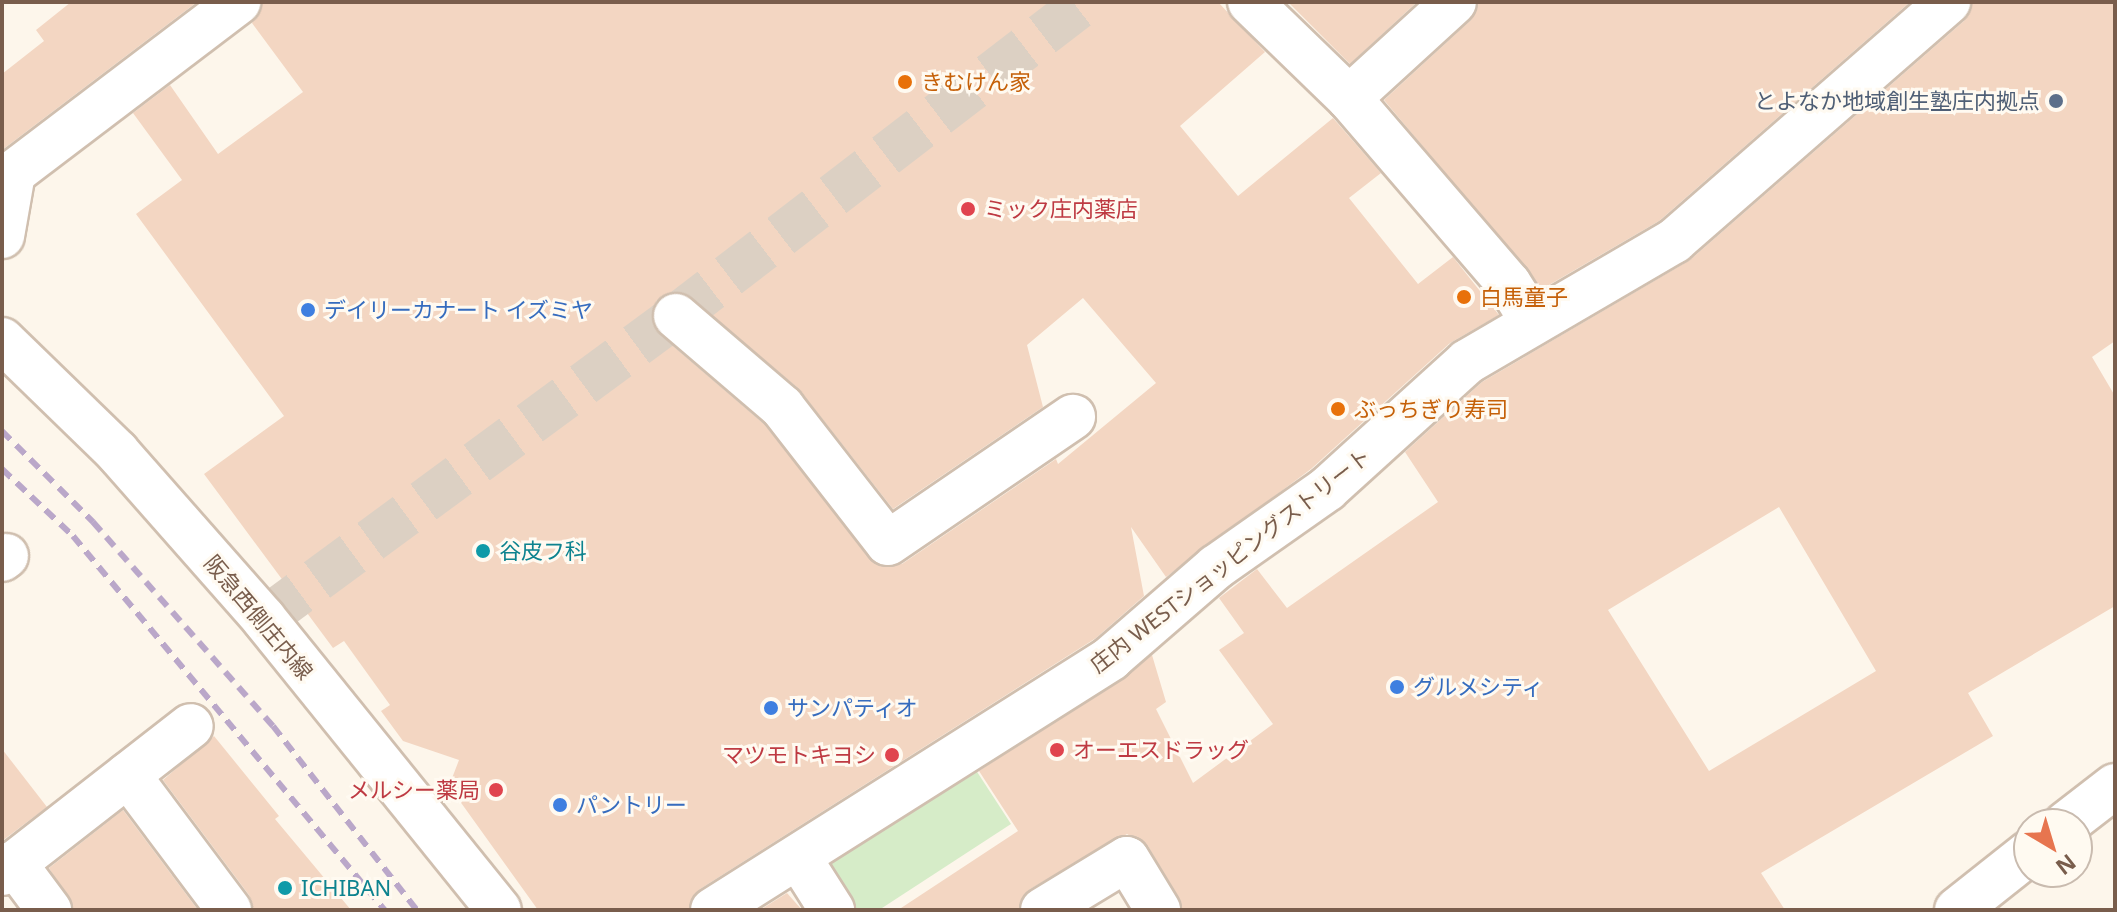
<!DOCTYPE html>
<meta charset="utf-8">
<style>
body{margin:0}
#map{position:relative;width:2117px;height:912px;overflow:hidden;background:#fdf6eb;font-family:"Noto Sans","Noto Sans JP",sans-serif}
div>[style]{position:absolute}
.green>*{inset:0;background:#d6ecc8}
.building>*{inset:0;background:#f3d6c2}
.street-tunnel>*{height:44px;margin-top:-22px;transform-origin:0;background:repeating-linear-gradient(90deg,#dcd0c3 0 44px,transparent 0 66px)}
.roads{filter:drop-shadow(2px 0 #d0bfaf) drop-shadow(-2px 0 #d0bfaf) drop-shadow(0 2px #d0bfaf) drop-shadow(0 -2px #d0bfaf)}
.street>*{height:44px;margin:-22px;padding:0 22px;transform-origin:22px;border-radius:22px;background:#fff}
.secondary>*{height:44px;margin:-22px;padding:0 22px;transform-origin:22px;border-radius:22px;background:#fff}
.rail>*{height:6px;margin-top:-3px;transform-origin:0;background:repeating-linear-gradient(90deg,#baa7c9 0 12px,transparent 0 20px)}
.dots>*{width:22px;height:22px;translate:-50% -50%;box-sizing:border-box;border:4px solid #fffaf1;border-radius:50%}
span{translate:-50% -50%;white-space:nowrap;text-align:center;line-height:1.15;-webkit-text-stroke:6px #fffaf1;paint-order:stroke}
.food-label{font-size:22px;color:#c56008}
.left{translate:0 -50%;text-align:left}
.service-label{font-size:22px;color:#4e5e75}
.right{translate:-100% -50%;text-align:right}
.health-label{font-size:22px;color:#be3a42}
.shop-label{font-size:22px;color:#366cbe}
.culture-label{font-size:22px;color:#0d838f}
.street-label{font-size:22px;color:#795d4c}
.frame{position:absolute;inset:0;border:4px solid #795d4c;pointer-events:none}
.north{position:absolute;left:2013px;top:808px;width:80px;height:80px;box-sizing:border-box;background:#fffaf1;border:2px solid #c9bbaf;border-radius:50%;rotate:142deg;font-size:22px;font-weight:700;line-height:32px;text-align:center;color:#795d4c}
.north::after{content:'';display:block;margin:auto;width:28px;height:36px;background:#e7754f;clip-path:polygon(50% 0,100% 100%,50% 72%,0 100%)}
</style>
<div id="map">
<div class="green">
<div style="clip-path:polygon(970px 761px,1011px 824px,879px 910px,852px 910px,819px 859px)"></div>
</div>
<div class="building">
<div style="clip-path:polygon(71px 2px,197px 2px,2px 150px,2px 74px,44px 41px,36px 30px)"></div>
<div style="clip-path:polygon(evenodd,262px 2px,1218px 2px,1265px 52px,1180px 126px,1238px 196px,1333px 118px,1381px 173px,1349px 198px,1418px 284px,1453px 257px,1499px 315px,1450px 343px,1311px 469px,1166px 577px,1131px 527px,1144px 596px,1096px 638px,700px 889px,688px 910px,538px 910px,449px 786px,459px 760px,403px 741px,381px 711px,390px 705px,344px 641px,333px 648px,204px 474px,284px 416px,136px 214px,182px 180px,133px 113px,170px 85px,218px 154px,303px 92px,252px 23px,262px 2px,680px 291px,798px 388px,893px 509px,1043px 407px,1027px 345px,1083px 298px,1156px 383px,1058px 464px,1056px 459px,902px 564px,879px 566px,764px 424px,659px 334px,651px 312px,657px 300px,680px 291px)"></div>
<div style="clip-path:polygon(1288px 2px,1417px 2px,1350px 64px)"></div>
<div style="clip-path:polygon(1478px 2px,1910px 2px,1659px 221px,1542px 289px,1384px 100px,1471px 20px)"></div>
<div style="clip-path:polygon(evenodd,1972px 2px,2115px 2px,2115px 341px,2092px 357px,2115px 396px,2115px 606px,1968px 693px,1993px 736px,1761px 873px,1785px 910px,1183px 910px,1148px 846px,1127px 834px,1030px 889px,1018px 910px,898px 910px,1018px 831px,979px 771px,1152px 655px,1166px 702px,1156px 709px,1193px 783px,1273px 724px,1219px 650px,1244px 633px,1219px 598px,1257px 569px,1287px 608px,1438px 502px,1405px 452px,1482px 382px,1690px 260px,1964px 21px,1972px 2px,1779px 507px,1876px 671px,1709px 771px,1608px 610px,1779px 507px)"></div>
<div style="clip-path:polygon(214px 736px,279px 816px,275px 819px,351px 910px,254px 910px,249px 895px,163px 780px)"></div>
<div style="clip-path:polygon(2px 749px,47px 807px,2px 841px)"></div>
<div style="clip-path:polygon(123px 810px,198px 910px,74px 910px,49px 868px)"></div>
<div style="clip-path:polygon(787px 893px,802px 910px,760px 910px)"></div>
</div>
<div class="street-tunnel">
<div style="left:264px;top:619px;width:511px;rotate:-36.33deg"></div>
<div style="left:676px;top:316px;width:516px;rotate:-37.51deg"></div>
</div>
<div class="roads">
<div class="street">
<div style="left:1250px;top:2px;width:138px;rotate:44.1deg"></div>
<div style="left:1349px;top:98px;width:245px;rotate:49.3deg"></div>
<div style="left:1509px;top:284px;width:45px;rotate:57.7deg"></div>
<div style="left:1349px;top:98px;width:142px;rotate:-42.4deg"></div>
<div style="left:2px;top:236px;width:64px;rotate:-80.1deg"></div>
<div style="left:13px;top:173px;width:283px;rotate:-37.2deg"></div>
<div style="left:676px;top:316px;width:140px;rotate:40.6deg"></div>
<div style="left:782px;top:407px;width:172px;rotate:52.1deg"></div>
<div style="left:888px;top:543px;width:224px;rotate:-34.3deg"></div>
<div style="left:2px;top:559px;width:5px;rotate:-37deg"></div>
<div style="left:128px;top:775px;width:169px;rotate:53.2deg"></div>
<div style="left:2066px;top:824px;width:62px;rotate:-37.8deg"></div>
<div style="left:799px;top:858px;width:62px;rotate:57.6deg"></div>
<div style="left:14px;top:863px;width:59px;rotate:53.3deg"></div>
<div style="left:2px;top:873px;width:239px;rotate:-37.9deg"></div>
<div style="left:713px;top:910px;width:471px;rotate:-32.3deg"></div>
<div style="left:1111px;top:658px;width:139px;rotate:-40.9deg"></div>
<div style="left:1216px;top:567px;width:136px;rotate:-35.1deg"></div>
<div style="left:1327px;top:489px;width:189px;rotate:-42.2deg"></div>
<div style="left:1467px;top:362px;width:240px;rotate:-30.3deg"></div>
<div style="left:1674px;top:241px;width:364px;rotate:-41.1deg"></div>
<div style="left:1043px;top:910px;width:98px;rotate:-31.3deg"></div>
<div style="left:1127px;top:859px;width:60px;rotate:58.7deg"></div>
<div style="left:1957px;top:910px;width:92px;rotate:-38.4deg"></div>
</div>
<div class="secondary">
<div style="left:2px;top:340px;width:161px;rotate:44.2deg"></div>
<div style="left:117px;top:452px;width:222px;rotate:48.6deg"></div>
<div style="left:264px;top:619px;width:374px;rotate:51.1deg"></div>
</div>
</div>
<div class="rail">
<div style="left:2px;top:431px;width:129px;rotate:45deg"></div>
<div style="left:93px;top:522px;width:272px;rotate:48.6deg"></div>
<div style="left:273px;top:726px;width:234px;rotate:52deg"></div>
<div style="left:2px;top:469px;width:98px;rotate:43.3deg"></div>
<div style="left:73px;top:536px;width:487px;rotate:50.2deg"></div>
</div>
<div class="dots">
<div style="left:905px;top:82px;background:#e8710a"></div>
<div style="left:2056px;top:101px;background:#5c6f8a"></div>
<div style="left:968px;top:209px;background:#e0444e"></div>
<div style="left:1464px;top:297px;background:#e8710a"></div>
<div style="left:308px;top:310px;background:#3f7fe0"></div>
<div style="left:1338px;top:409px;background:#e8710a"></div>
<div style="left:483px;top:551px;background:#0f9aa8"></div>
<div style="left:1397px;top:687px;background:#3f7fe0"></div>
<div style="left:771px;top:708px;background:#3f7fe0"></div>
<div style="left:1057px;top:750px;background:#e0444e"></div>
<div style="left:892px;top:755px;background:#e0444e"></div>
<div style="left:496px;top:790px;background:#e0444e"></div>
<div style="left:560px;top:805px;background:#3f7fe0"></div>
<div style="left:285px;top:888px;background:#0f9aa8"></div>
</div>
<div class="food-label">
<span class="left" style="left:921px;top:82px">きむけん家</span>
<span class="left" style="left:1480px;top:297px">白馬童子</span>
<span class="left" style="left:1354px;top:409px">ぶっちぎり寿司</span>
</div>
<div class="service-label">
<span class="right" style="left:2040px;top:101px">とよなか地域創生塾庄内拠点</span>
</div>
<div class="health-label">
<span class="left" style="left:984px;top:209px">ミック庄内薬店</span>
<span class="left" style="left:1073px;top:750px">オーエスドラッグ</span>
<span class="right" style="left:876px;top:755px">マツモトキヨシ</span>
<span class="right" style="left:480px;top:790px">メルシー薬局</span>
</div>
<div class="shop-label">
<span class="left" style="left:324px;top:310px">デイリーカナート イズミヤ</span>
<span class="left" style="left:1413px;top:687px">グルメシティ</span>
<span class="left" style="left:787px;top:708px">サンパティオ</span>
<span class="left" style="left:576px;top:805px">パントリー</span>
</div>
<div class="culture-label">
<span class="left" style="left:499px;top:551px">谷皮フ科</span>
<span class="left" style="left:301px;top:888px">ICHIBAN</span>
</div>
<div class="street-label">
<span style="left:1230px;top:560px;rotate:-38deg">庄内 WESTショッピングストリート</span>
<span style="left:259px;top:617px;rotate:50deg">阪急西側庄内線</span>
</div>
<div class="frame"></div>
<div class="north">N</div>
</div>
